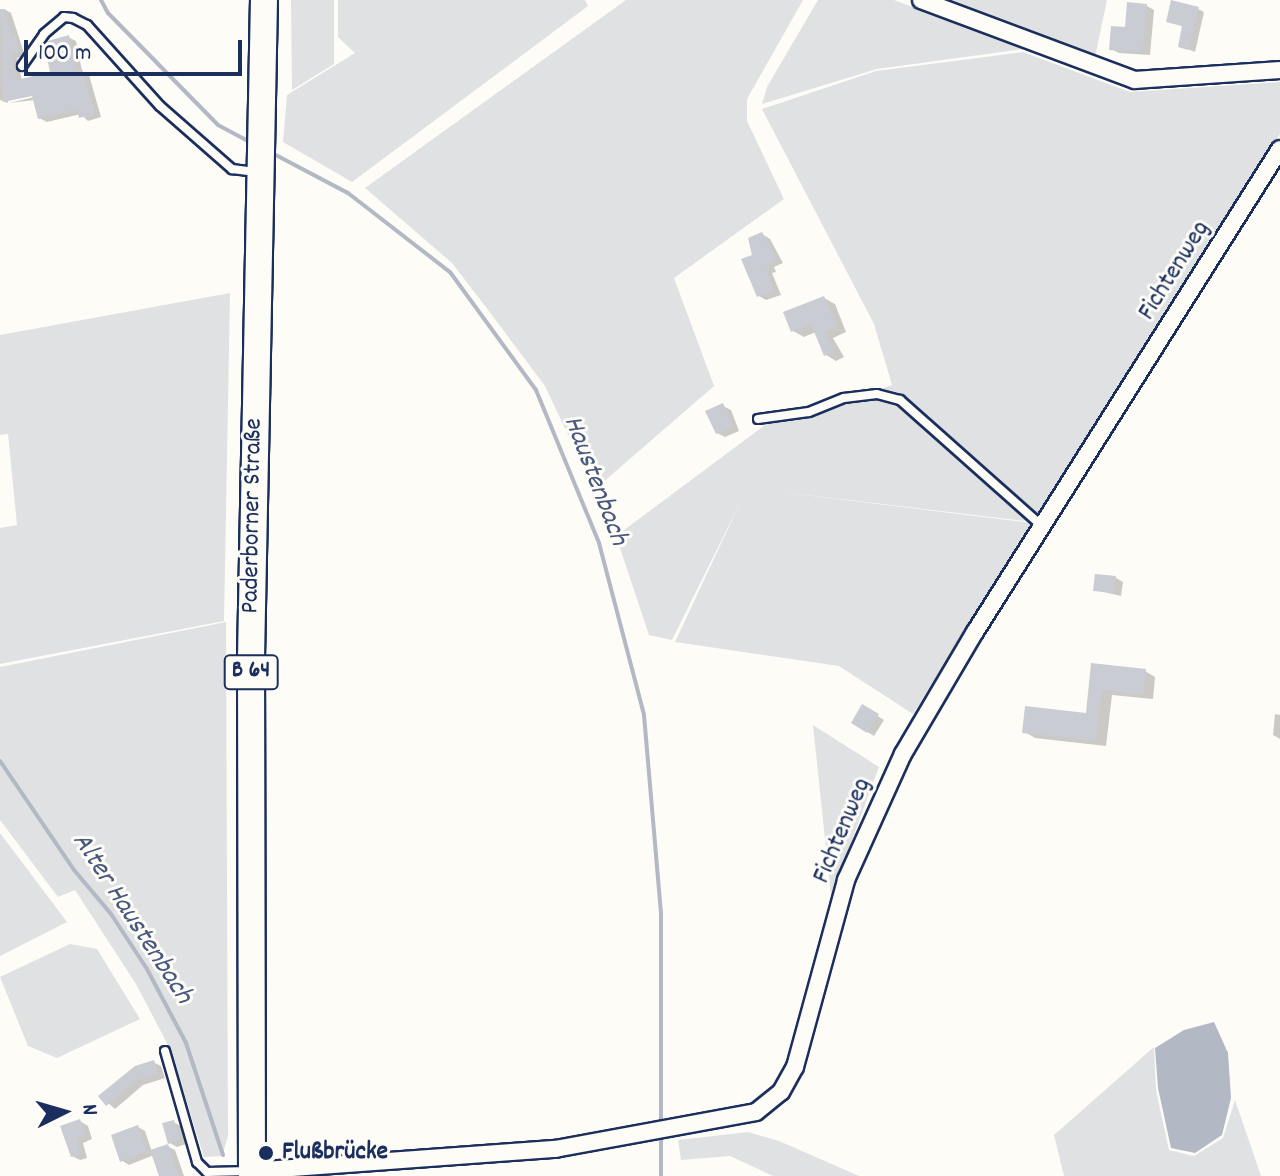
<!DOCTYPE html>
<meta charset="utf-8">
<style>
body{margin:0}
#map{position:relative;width:1280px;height:1176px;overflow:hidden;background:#fdfcf7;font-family:Dekko,sans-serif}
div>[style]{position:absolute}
.green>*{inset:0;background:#e0e1e3}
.water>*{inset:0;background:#b3b8c5}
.shadow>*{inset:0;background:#0003}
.stream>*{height:4px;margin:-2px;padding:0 2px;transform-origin:2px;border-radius:2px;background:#b3b8c5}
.building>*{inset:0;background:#c9ccd3}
.roads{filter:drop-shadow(2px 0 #1b2f5e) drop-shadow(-2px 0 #1b2f5e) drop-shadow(0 2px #1b2f5e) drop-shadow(0 -2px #1b2f5e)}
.lane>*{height:8px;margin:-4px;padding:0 4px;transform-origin:4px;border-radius:4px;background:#fdfcf7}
.street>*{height:16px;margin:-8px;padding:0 8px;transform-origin:8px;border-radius:8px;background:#fdfcf7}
.primary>*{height:26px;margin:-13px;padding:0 13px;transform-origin:13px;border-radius:13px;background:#fdfcf7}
.dots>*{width:22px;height:22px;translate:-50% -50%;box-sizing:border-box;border:4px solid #fdfcf7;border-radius:50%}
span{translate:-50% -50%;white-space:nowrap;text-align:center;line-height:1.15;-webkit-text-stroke:6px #fdfcf7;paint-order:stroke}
.shield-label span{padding:2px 6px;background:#fdfcf7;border:2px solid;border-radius:6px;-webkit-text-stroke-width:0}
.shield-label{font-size:24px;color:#1b2f5e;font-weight:700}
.street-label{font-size:26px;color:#1b2f5e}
.poi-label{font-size:26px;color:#1b2f5e;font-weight:700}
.left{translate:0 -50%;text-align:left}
.water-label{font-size:28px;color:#49587d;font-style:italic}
.north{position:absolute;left:24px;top:1072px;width:80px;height:80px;-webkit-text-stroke:6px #fdfcf7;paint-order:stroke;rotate:85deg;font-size:22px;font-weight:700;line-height:32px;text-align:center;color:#1b2f5e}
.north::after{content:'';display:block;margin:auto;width:28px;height:36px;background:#1b2f5e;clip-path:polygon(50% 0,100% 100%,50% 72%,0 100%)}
.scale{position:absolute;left:24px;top:40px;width:218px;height:36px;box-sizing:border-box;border:4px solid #1b2f5e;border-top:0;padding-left:10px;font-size:24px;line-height:28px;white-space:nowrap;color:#1b2f5e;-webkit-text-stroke:6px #fdfcf7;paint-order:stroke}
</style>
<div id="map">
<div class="green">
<div style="clip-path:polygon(291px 0,334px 0,334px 64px,292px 90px)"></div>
<div style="clip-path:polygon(338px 0,585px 0,588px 6px,352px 182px,283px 142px,287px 95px,355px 53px,338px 37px)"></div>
<div style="clip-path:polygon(626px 0,803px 0,747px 99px,747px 121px,784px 199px,674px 278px,714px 386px,594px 490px,545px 386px,482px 302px,452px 263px,365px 188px)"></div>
<div style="clip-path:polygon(818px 0,894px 0,1023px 49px,877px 69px,762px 104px,767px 87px)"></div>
<div style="clip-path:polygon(944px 0,1107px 0,1095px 57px)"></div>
<div style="clip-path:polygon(1023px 52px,1130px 92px,1280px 82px,1280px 134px,1033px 522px,747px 488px,1032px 523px,913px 714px,839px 666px,675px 642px,740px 503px,672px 640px,649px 635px,616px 536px,765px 425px,811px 414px,892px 385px,874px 324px,762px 109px,876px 71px)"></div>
<div style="clip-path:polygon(230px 293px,224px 621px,0 664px,0 528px,17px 525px,8px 434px,0 435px,0 335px)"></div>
<div style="clip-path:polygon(226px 622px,228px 1136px,222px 1156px,204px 1157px,170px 1049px,136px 984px,75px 890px,58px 897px,0 820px,0 667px)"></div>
<div style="clip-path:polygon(813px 725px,879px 767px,831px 896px)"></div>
<div style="clip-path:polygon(0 833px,67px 922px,0 956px)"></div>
<div style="clip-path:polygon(70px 944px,97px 949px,140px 1019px,57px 1058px,28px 1046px,0 977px)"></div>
<div style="clip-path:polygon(1154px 1047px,1156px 1090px,1169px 1150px,1194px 1156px,1223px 1138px,1235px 1100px,1261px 1176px,1064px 1176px,1054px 1135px)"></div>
<div style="clip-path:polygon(748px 1132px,779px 1141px,859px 1176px,773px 1176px,730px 1156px,681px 1160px,678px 1140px)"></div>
</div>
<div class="water">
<div style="clip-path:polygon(1214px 1022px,1228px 1053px,1231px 1098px,1222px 1135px,1195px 1153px,1171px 1148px,1158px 1088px,1155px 1048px,1184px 1030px)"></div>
</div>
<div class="shadow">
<div style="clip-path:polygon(1147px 6px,1154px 10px,1150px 55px,1119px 53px,1111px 49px)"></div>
<div style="clip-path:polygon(4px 9px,11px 13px,25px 56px,17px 58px,22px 81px,52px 74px,68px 37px,76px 41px,82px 71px,89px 75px,101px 117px,88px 121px,81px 114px,47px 122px,39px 118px,35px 100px,9px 103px,43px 95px,42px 91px,8px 99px,8px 103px,0 100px,0 10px)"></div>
<div style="clip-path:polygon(1198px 9px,1204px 12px,1195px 52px,1180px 46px,1184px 27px,1168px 21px)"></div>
<div style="clip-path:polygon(762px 234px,770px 239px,783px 263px,774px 267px,776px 272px,772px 273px,781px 295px,766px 300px,759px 296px,754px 256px)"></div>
<div style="clip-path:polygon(824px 298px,835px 304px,846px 332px,833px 338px,844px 357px,836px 361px,826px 355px,816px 332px,804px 337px,793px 331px)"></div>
<div style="clip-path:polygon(723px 406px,731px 410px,739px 431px,725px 437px,717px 433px)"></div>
<div style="clip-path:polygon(1116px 578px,1123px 582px,1121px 596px,1095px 590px)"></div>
<div style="clip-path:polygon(1093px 666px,1145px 671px,1155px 677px,1153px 699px,1112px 695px,1106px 746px,1035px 738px,1025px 732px,1088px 715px)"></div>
<div style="clip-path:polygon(863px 707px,884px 720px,874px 736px,853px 723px)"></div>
<div style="clip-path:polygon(1275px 714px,1280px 715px,1280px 739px,1273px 735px)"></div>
<div style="clip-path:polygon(153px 1062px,161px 1066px,165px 1078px,143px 1085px,115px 1109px,101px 1097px)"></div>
<div style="clip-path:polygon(80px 1121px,88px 1126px,92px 1139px,83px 1143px,87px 1158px,80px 1160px,72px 1156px,62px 1127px)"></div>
<div style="clip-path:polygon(173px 1122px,181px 1126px,186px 1144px,177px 1147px,170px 1143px)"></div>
<div style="clip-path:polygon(138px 1127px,145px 1131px,152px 1152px,167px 1146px,175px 1150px,184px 1176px,162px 1176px,154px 1155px,129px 1165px,121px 1160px)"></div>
</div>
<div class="stream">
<div style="left:101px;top:0;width:15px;rotate:62deg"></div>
<div style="left:108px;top:13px;width:157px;rotate:45.5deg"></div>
<div style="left:218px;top:125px;width:36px;rotate:28deg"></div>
<div style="left:272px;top:153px;width:86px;rotate:27.8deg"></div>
<div style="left:348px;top:193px;width:129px;rotate:37.8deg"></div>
<div style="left:450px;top:272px;width:146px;rotate:53.9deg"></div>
<div style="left:536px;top:390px;width:165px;rotate:67.6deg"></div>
<div style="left:599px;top:543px;width:178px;rotate:75.3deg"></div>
<div style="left:644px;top:715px;width:199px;rotate:85.1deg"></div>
<div style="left:661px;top:913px;width:213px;rotate:90deg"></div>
<div style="left:0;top:761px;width:132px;rotate:55.8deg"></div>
<div style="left:74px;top:870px;width:57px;rotate:49.9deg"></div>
<div style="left:111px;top:914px;width:66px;rotate:56.8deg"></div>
<div style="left:147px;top:969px;width:84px;rotate:62.2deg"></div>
<div style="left:186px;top:1043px;width:118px;rotate:71.7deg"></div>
<div style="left:661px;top:1134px;width:42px;rotate:90deg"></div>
</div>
<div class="building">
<div style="clip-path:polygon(1171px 0,1199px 7px,1188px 50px,1178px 47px,1182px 26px,1166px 22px)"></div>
<div style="clip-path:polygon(1127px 2px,1147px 4px,1143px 52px,1109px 50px,1111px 26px,1125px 27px)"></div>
<div style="clip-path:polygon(0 9px,5px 9px,11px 36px,16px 35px,19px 52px,11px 54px,17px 80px,50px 72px,46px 53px,50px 52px,48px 41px,69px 35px,76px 70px,82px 69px,95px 114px,79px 118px,77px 110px,38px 119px,32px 96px,3px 102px)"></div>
<div style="clip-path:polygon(762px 232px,777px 259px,768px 263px,770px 268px,766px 269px,774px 290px,757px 297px,741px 259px,752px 255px,748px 238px)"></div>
<div style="clip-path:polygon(824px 296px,837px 326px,824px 331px,834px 350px,824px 356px,811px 324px,791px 332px,783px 312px)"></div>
<div style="clip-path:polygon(723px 403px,733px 427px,716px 434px,705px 411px)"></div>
<div style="clip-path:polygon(1095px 574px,1116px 576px,1114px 593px,1093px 591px)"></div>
<div style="clip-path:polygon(1091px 663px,1146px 669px,1143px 695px,1102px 690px,1096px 741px,1022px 733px,1025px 706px,1086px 713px)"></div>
<div style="clip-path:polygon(862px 704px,879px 714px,867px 733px,851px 723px)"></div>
<div style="clip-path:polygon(154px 1060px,158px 1074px,135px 1081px,106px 1106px,98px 1096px,135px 1066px)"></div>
<div style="clip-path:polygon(80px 1119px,86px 1135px,76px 1139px,81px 1154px,71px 1157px,60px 1126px)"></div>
<div style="clip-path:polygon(174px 1120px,180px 1140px,168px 1144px,162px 1123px)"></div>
<div style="clip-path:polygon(138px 1125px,147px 1151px,120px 1162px,111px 1135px)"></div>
<div style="clip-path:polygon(168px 1144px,179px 1176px,159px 1176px,150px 1150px)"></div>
</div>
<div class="roads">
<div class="lane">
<div style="left:22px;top:66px;width:39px;rotate:-55deg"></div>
<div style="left:44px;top:34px;width:26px;rotate:-40deg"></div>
<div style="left:64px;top:17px;width:9px;rotate:6deg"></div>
<div style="left:73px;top:18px;width:16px;rotate:27deg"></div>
<div style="left:87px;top:25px;width:109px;rotate:48deg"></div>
<div style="left:160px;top:106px;width:96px;rotate:41.2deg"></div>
<div style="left:232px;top:169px;width:24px;rotate:7deg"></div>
<div style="left:758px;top:419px;width:51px;rotate:-7.8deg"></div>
<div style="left:809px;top:412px;width:38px;rotate:-22deg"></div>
<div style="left:844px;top:398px;width:33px;rotate:-7deg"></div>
<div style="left:877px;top:394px;width:24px;rotate:15deg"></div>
<div style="left:900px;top:400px;width:190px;rotate:41.6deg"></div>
<div style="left:165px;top:1051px;width:116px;rotate:73.9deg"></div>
<div style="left:197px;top:1162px;width:14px;rotate:45deg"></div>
<div style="left:207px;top:1172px;width:42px;rotate:-1.4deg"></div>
</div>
<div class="street">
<div style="left:921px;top:0;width:228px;rotate:20.5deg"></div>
<div style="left:1135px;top:80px;width:145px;rotate:-3.9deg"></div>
<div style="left:252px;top:1171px;width:304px;rotate:-4.2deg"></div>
<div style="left:555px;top:1149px;width:204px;rotate:-10.4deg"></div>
<div style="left:756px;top:1112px;width:32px;rotate:-39deg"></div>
<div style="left:781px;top:1092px;width:29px;rotate:-61deg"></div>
<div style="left:795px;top:1067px;width:194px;rotate:-74.7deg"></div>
<div style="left:846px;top:880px;width:138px;rotate:-65.7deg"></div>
<div style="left:903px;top:754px;width:142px;rotate:-59.5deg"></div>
<div style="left:975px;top:632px;width:571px;rotate:-57.73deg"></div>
</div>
<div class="primary">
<div style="left:252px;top:1176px;width:518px;rotate:-90.11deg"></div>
<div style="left:251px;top:658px;width:658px;rotate:-88.87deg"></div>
</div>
</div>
<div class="dots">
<div style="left:266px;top:1153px;background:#1b2f5e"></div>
</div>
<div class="shield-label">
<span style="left:251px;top:672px">B 64</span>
</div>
<div class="street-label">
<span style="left:1175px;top:271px;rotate:-58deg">Fichtenweg</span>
<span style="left:253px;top:516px;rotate:-89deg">Paderborner Straße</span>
<span style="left:843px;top:831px;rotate:-67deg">Fichtenweg</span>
</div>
<div class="poi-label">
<span class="left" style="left:282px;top:1153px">Flußbrücke</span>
</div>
<div class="water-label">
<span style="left:594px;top:481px;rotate:69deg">Haustenbach</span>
<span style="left:131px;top:919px;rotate:57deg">Alter Haustenbach</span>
</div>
<div class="north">N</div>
<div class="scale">100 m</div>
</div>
